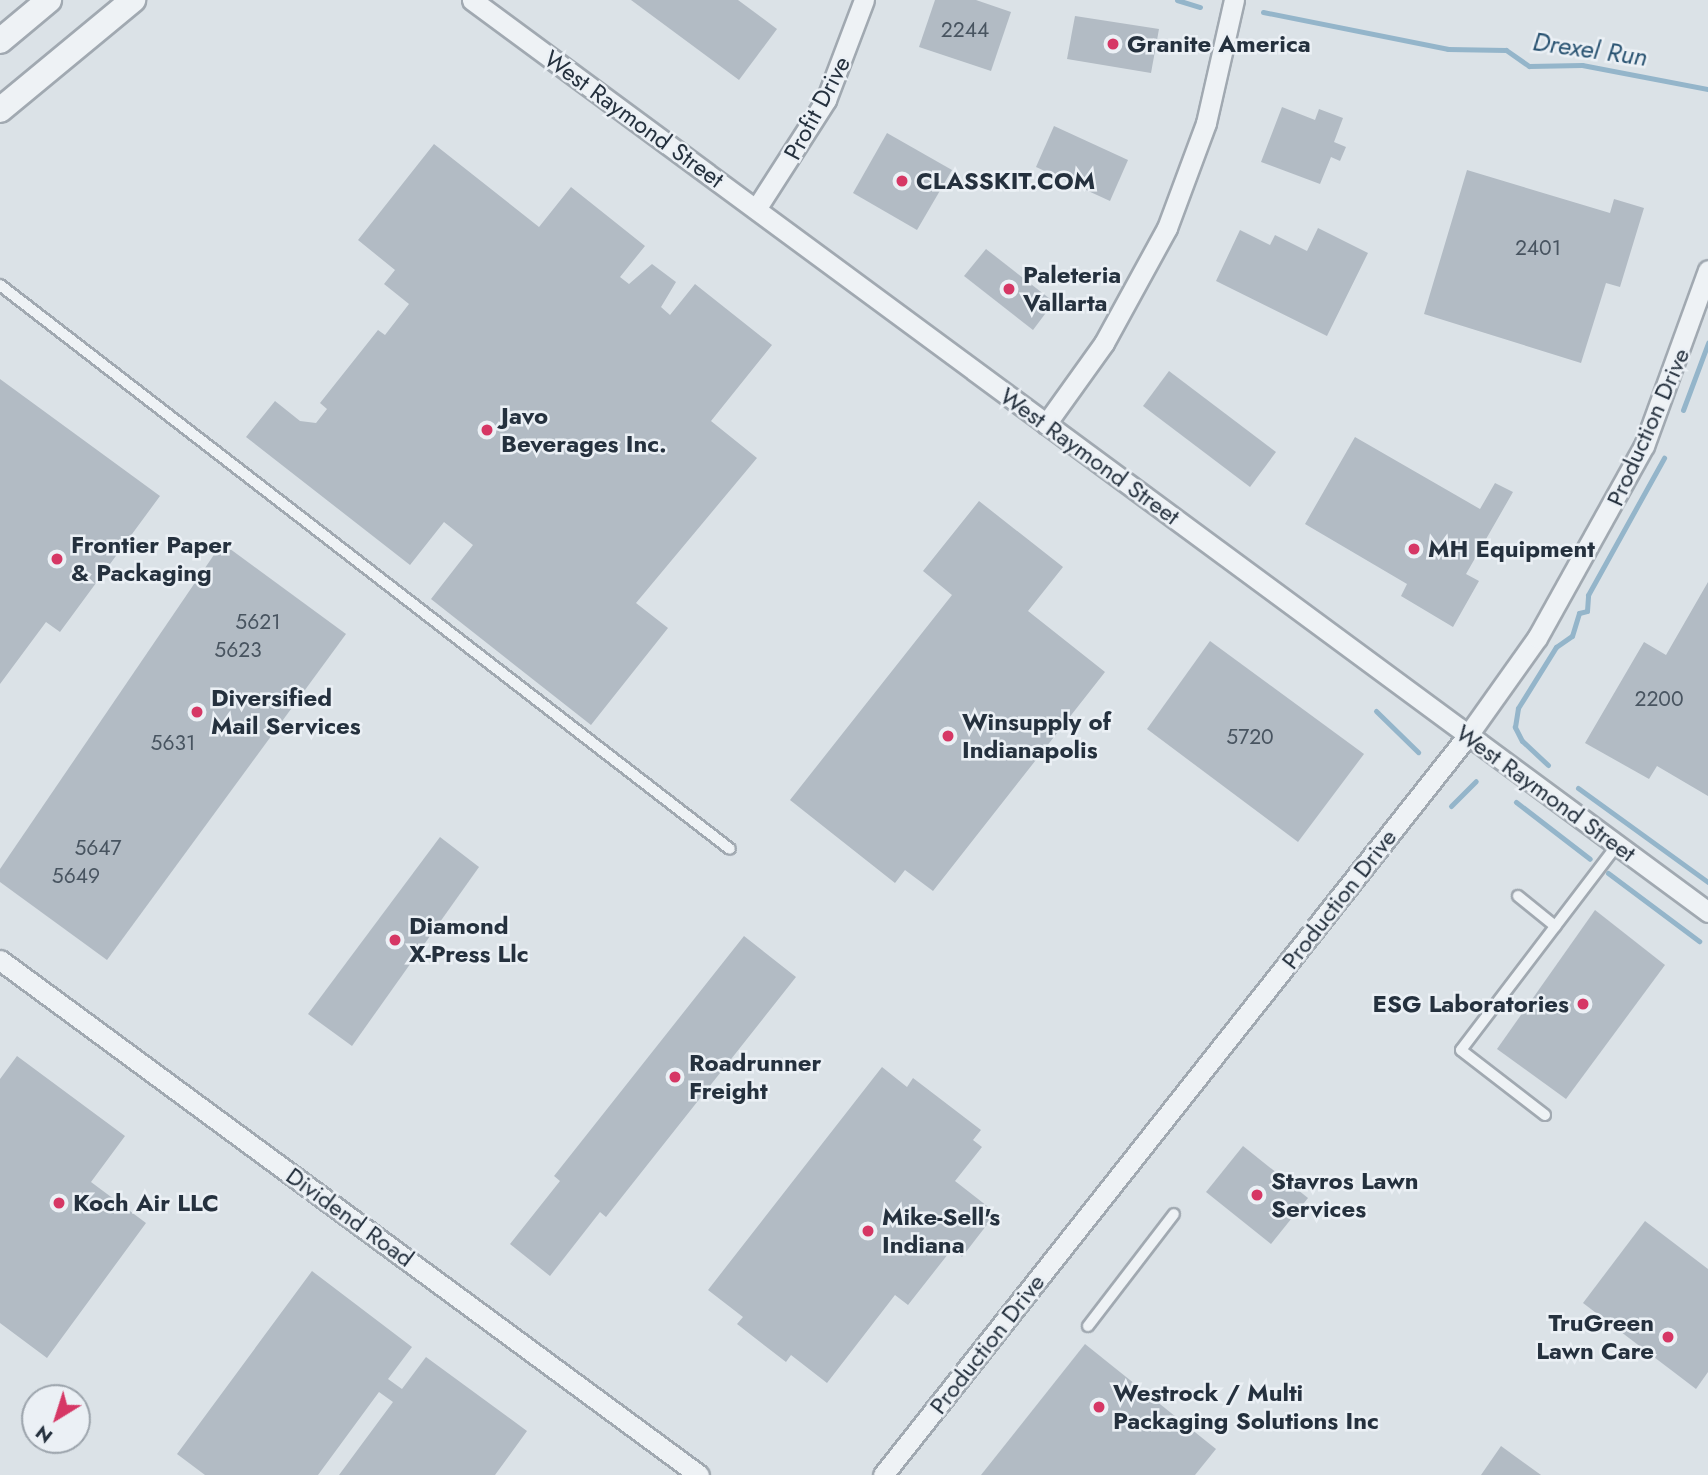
<!DOCTYPE html>
<style>
body{margin:0}
#map{position:relative;width:1708px;height:1475px;overflow:hidden;background:#dbe2e7;font-family:Jost,sans-serif}
div>[style]{position:absolute}
.stream>*{height:5px;margin:-2.5px;padding:0 2.5px;transform-origin:2.5px;border-radius:2.5px;background:#94b5ca}
.building>*{inset:0;background:#b2bbc4}
.roads{filter:drop-shadow(2px 0 #a1a9b1) drop-shadow(-2px 0 #a1a9b1) drop-shadow(0 2px #a1a9b1) drop-shadow(0 -2px #a1a9b1)}
.service>*{height:10px;margin:-5px;padding:0 5px;transform-origin:5px;border-radius:5px;background:#eef2f5}
.minor>*{height:19px;margin:-9.5px;padding:0 9.5px;transform-origin:9.5px;border-radius:9.5px;background:#eef2f5}
.tertiary>*{height:24px;margin:-12px;padding:0 12px;transform-origin:12px;border-radius:12px;background:#eef2f5}
.dots>*{width:19px;height:19px;translate:-50% -50%;box-sizing:border-box;border:4px solid #ebf0f5;border-radius:50%}
span{translate:-50% -50%;white-space:nowrap;text-align:center;line-height:1.15;-webkit-text-stroke:5px #ebf0f5;paint-order:stroke}
.number-label{font-size:21px;color:#485460}
.number-label span{-webkit-text-stroke-width:0}
.poi-label{font-size:24px;color:#25313e;font-weight:700}
.left{translate:0 -50%;text-align:left}
.right{translate:-100% -50%;text-align:right}
.street-label{font-size:24px;color:#25313e}
.water-label{font-size:26px;color:#2d5674;font-style:italic}
.north{position:absolute;left:21px;top:1384px;width:70px;height:70px;box-sizing:border-box;background:#ebf0f5;border:2px solid #9ca4ac;border-radius:50%;rotate:218deg;font-size:19px;font-weight:700;line-height:28px;text-align:center;color:#25313e}
.north::after{content:'';display:block;margin:auto;width:24px;height:32px;background:#d63765;clip-path:polygon(50% 0,100% 100%,50% 72%,0 100%)}
</style>
<div id="map">
<div class="stream">
<div style="left:1177px;top:0;width:24px;rotate:17deg"></div>
<div style="left:1263px;top:12px;width:189px;rotate:11.3deg"></div>
<div style="left:1448px;top:49px;width:58px;rotate:1deg"></div>
<div style="left:1506px;top:50px;width:28px;rotate:35deg"></div>
<div style="left:1529px;top:66px;width:53px;rotate:-1.1deg"></div>
<div style="left:1582px;top:65px;width:128px;rotate:10.8deg"></div>
<div style="left:1683px;top:410px;width:72px;rotate:-69.5deg"></div>
<div style="left:1376px;top:711px;width:59px;rotate:44.3deg"></div>
<div style="left:1548px;top:765px;width:35px;rotate:-137deg"></div>
<div style="left:1522px;top:741px;width:16px;rotate:-117deg"></div>
<div style="left:1515px;top:727px;width:19px;rotate:-81deg"></div>
<div style="left:1518px;top:708px;width:72px;rotate:-58.1deg"></div>
<div style="left:1556px;top:647px;width:19px;rotate:-35deg"></div>
<div style="left:1572px;top:636px;width:24px;rotate:-73deg"></div>
<div style="left:1579px;top:613px;width:8px;rotate:-14deg"></div>
<div style="left:1587px;top:611px;width:16px;rotate:-86deg"></div>
<div style="left:1588px;top:595px;width:157px;rotate:-61deg"></div>
<div style="left:1578px;top:788px;width:160px;rotate:35.9deg"></div>
<div style="left:1516px;top:802px;width:93px;rotate:37.6deg"></div>
<div style="left:1451px;top:806px;width:35px;rotate:-45deg"></div>
<div style="left:1608px;top:873px;width:114px;rotate:36.8deg"></div>
</div>
<div class="building">
<div style="clip-path:polygon(631px 0,738px 0,777px 29px,739px 80px)"></div>
<div style="clip-path:polygon(935px 0,976px 0,1011px 12px,991px 71px,919px 47px)"></div>
<div style="clip-path:polygon(1075px 16px,1159px 29px,1151px 73px,1067px 59px)"></div>
<div style="clip-path:polygon(1282px 107px,1315px 120px,1319px 109px,1343px 118px,1334px 142px,1346px 147px,1340px 161px,1331px 157px,1320px 184px,1261px 162px)"></div>
<div style="clip-path:polygon(1054px 126px,1128px 160px,1110px 201px,1036px 167px)"></div>
<div style="clip-path:polygon(887px 133px,952px 170px,917px 230px,853px 193px)"></div>
<div style="clip-path:polygon(434px 144px,539px 227px,571px 187px,645px 246px,620px 277px,629px 284px,652px 264px,676px 282px,661px 307px,670px 315px,695px 284px,772px 345px,711px 421px,757px 458px,636px 603px,668px 628px,591px 725px,431px 599px,473px 545px,444px 522px,410px 565px,246px 437px,275px 401px,300px 421px,316px 423px,327px 409px,320px 403px,378px 330px,385px 335px,409px 304px,384px 284px,395px 270px,358px 240px)"></div>
<div style="clip-path:polygon(1467px 170px,1610px 213px,1614px 199px,1644px 208px,1620px 287px,1606px 283px,1581px 363px,1424px 314px)"></div>
<div style="clip-path:polygon(1318px 228px,1368px 253px,1327px 336px,1216px 281px,1240px 230px,1270px 245px,1275px 235px,1307px 251px)"></div>
<div style="clip-path:polygon(986px 249px,1054px 302px,1033px 330px,964px 276px)"></div>
<div style="clip-path:polygon(1169px 371px,1276px 452px,1250px 487px,1143px 406px)"></div>
<div style="clip-path:polygon(0 379px,160px 496px,60px 632px,46px 622px,0 684px)"></div>
<div style="clip-path:polygon(1355px 437px,1480px 509px,1495px 483px,1513px 492px,1466px 574px,1479px 581px,1453px 627px,1401px 596px,1407px 584px,1305px 524px)"></div>
<div style="clip-path:polygon(979px 501px,1063px 567px,1028px 611px,1105px 672px,933px 891px,905px 870px,895px 883px,790px 800px,952px 595px,923px 571px)"></div>
<div style="clip-path:polygon(222px 543px,346px 634px,107px 960px,0 882px,0 869px)"></div>
<div style="clip-path:polygon(1708px 582px,1708px 796px,1657px 766px,1649px 779px,1585px 743px,1644px 642px,1666px 655px)"></div>
<div style="clip-path:polygon(1210px 641px,1364px 754px,1298px 842px,1147px 729px)"></div>
<div style="clip-path:polygon(440px 837px,479px 867px,352px 1046px,308px 1014px)"></div>
<div style="clip-path:polygon(1595px 910px,1665px 965px,1566px 1099px,1497px 1049px)"></div>
<div style="clip-path:polygon(744px 936px,796px 977px,606px 1217px,600px 1212px,550px 1276px,510px 1244px,560px 1181px,554px 1176px)"></div>
<div style="clip-path:polygon(17px 1056px,125px 1136px,91px 1182px,146px 1223px,47px 1358px,0 1323px,0 1079px)"></div>
<div style="clip-path:polygon(882px 1067px,907px 1087px,913px 1078px,981px 1130px,973px 1140px,982px 1147px,955px 1181px,996px 1213px,962px 1257px,952px 1249px,908px 1305px,895px 1295px,827px 1383px,791px 1355px,786px 1362px,737px 1324px,743px 1317px,708px 1290px)"></div>
<div style="clip-path:polygon(1243px 1146px,1308px 1198px,1271px 1244px,1206px 1192px)"></div>
<div style="clip-path:polygon(1645px 1221px,1708px 1269px,1708px 1372px,1696px 1389px,1583px 1303px)"></div>
<div style="clip-path:polygon(312px 1271px,412px 1347px,388px 1379px,402px 1389px,426px 1357px,527px 1431px,495px 1475px,339px 1475px,393px 1402px,379px 1392px,318px 1475px,205px 1475px,177px 1454px)"></div>
<div style="clip-path:polygon(1085px 1344px,1216px 1449px,1195px 1475px,981px 1475px)"></div>
<div style="clip-path:polygon(1501px 1446px,1541px 1475px,1481px 1475px)"></div>
</div>
<div class="roads">
<div class="service">
<div style="left:0;top:285px;width:922px;rotate:37.69deg"></div>
<div style="left:1518px;top:896px;width:48px;rotate:39deg"></div>
<div style="left:1545px;top:1115px;width:106px;rotate:-142.3deg"></div>
<div style="left:1461px;top:1050px;width:258px;rotate:-52.7deg"></div>
<div style="left:1088px;top:1326px;width:141px;rotate:-52.5deg"></div>
</div>
<div class="minor">
<div style="left:472px;top:0;width:1536px;rotate:36.42deg"></div>
<div style="left:756px;top:209px;width:130px;rotate:-57.3deg"></div>
<div style="left:826px;top:100px;width:107px;rotate:-69.2deg"></div>
<div style="left:1046px;top:424px;width:100px;rotate:-54.4deg"></div>
<div style="left:1104px;top:343px;width:131px;rotate:-61.3deg"></div>
<div style="left:1167px;top:228px;width:112px;rotate:-69.6deg"></div>
<div style="left:1206px;top:123px;width:126px;rotate:-77.2deg"></div>
<div style="left:0;top:960px;width:868px;rotate:36.38deg"></div>
<div style="left:883px;top:1475px;width:943px;rotate:-51.67deg"></div>
<div style="left:1468px;top:735px;width:119px;rotate:-54.6deg"></div>
<div style="left:1537px;top:638px;width:220px;rotate:-60.9deg"></div>
<div style="left:1644px;top:446px;width:187px;rotate:-70deg"></div>
</div>
<div class="tertiary">
<div style="left:0;top:41px;width:64px;rotate:-39.9deg"></div>
<div style="left:0;top:110px;width:173px;rotate:-39.6deg"></div>
</div>
</div>
<div class="dots">
<div style="left:1113px;top:44px;background:#d63765"></div>
<div style="left:902px;top:181px;background:#d63765"></div>
<div style="left:1009px;top:289px;background:#d63765"></div>
<div style="left:487px;top:430px;background:#d63765"></div>
<div style="left:1414px;top:549px;background:#d63765"></div>
<div style="left:57px;top:559px;background:#d63765"></div>
<div style="left:197px;top:712px;background:#d63765"></div>
<div style="left:948px;top:736px;background:#d63765"></div>
<div style="left:395px;top:940px;background:#d63765"></div>
<div style="left:1583px;top:1004px;background:#d63765"></div>
<div style="left:675px;top:1077px;background:#d63765"></div>
<div style="left:1257px;top:1195px;background:#d63765"></div>
<div style="left:59px;top:1203px;background:#d63765"></div>
<div style="left:868px;top:1231px;background:#d63765"></div>
<div style="left:1668px;top:1337px;background:#d63765"></div>
<div style="left:1099px;top:1407px;background:#d63765"></div>
</div>
<div class="number-label">
<span style="left:965px;top:30px">2244</span>
<span style="left:1538px;top:248px">2401</span>
<span style="left:258px;top:622px">5621</span>
<span style="left:238px;top:650px">5623</span>
<span style="left:1659px;top:699px">2200</span>
<span style="left:1250px;top:737px">5720</span>
<span style="left:173px;top:743px">5631</span>
<span style="left:98px;top:848px">5647</span>
<span style="left:76px;top:876px">5649</span>
</div>
<div class="poi-label">
<span class="left" style="left:1127px;top:44px">Granite America</span>
<span class="left" style="left:916px;top:181px">CLASSKIT.COM</span>
<span class="left" style="left:1023px;top:289px">Paleteria<br>Vallarta</span>
<span class="left" style="left:501px;top:430px">Javo<br>Beverages Inc.</span>
<span class="left" style="left:71px;top:559px">Frontier Paper<br>&amp; Packaging</span>
<span class="left" style="left:1428px;top:549px">MH Equipment</span>
<span class="left" style="left:211px;top:712px">Diversified<br>Mail Services</span>
<span class="left" style="left:962px;top:736px">Winsupply of<br>Indianapolis</span>
<span class="left" style="left:409px;top:940px">Diamond<br>X-Press Llc</span>
<span class="right" style="left:1569px;top:1004px">ESG Laboratories</span>
<span class="left" style="left:689px;top:1077px">Roadrunner<br>Freight</span>
<span class="left" style="left:1271px;top:1195px">Stavros Lawn<br>Services</span>
<span class="left" style="left:73px;top:1203px">Koch Air LLC</span>
<span class="left" style="left:882px;top:1231px">Mike-Sell's<br>Indiana</span>
<span class="right" style="left:1654px;top:1337px">TruGreen<br>Lawn Care</span>
<span class="left" style="left:1113px;top:1407px">Westrock / Multi<br>Packaging Solutions Inc</span>
</div>
<div class="street-label">
<span style="left:817px;top:108px;rotate:-62deg">Profit Drive</span>
<span style="left:634px;top:119px;rotate:36deg">West Raymond Street</span>
<span style="left:1648px;top:427px;rotate:-66deg">Production Drive</span>
<span style="left:1090px;top:456px;rotate:36deg">West Raymond Street</span>
<span style="left:1546px;top:793px;rotate:36deg">West Raymond Street</span>
<span style="left:1339px;top:899px;rotate:-52deg">Production Drive</span>
<span style="left:350px;top:1217px;rotate:36deg">Dividend Road</span>
<span style="left:987px;top:1344px;rotate:-52deg">Production Drive</span>
</div>
<div class="water-label">
<span style="left:1590px;top:50px;rotate:8deg">Drexel Run</span>
</div>
<div class="north">N</div>
</div>
